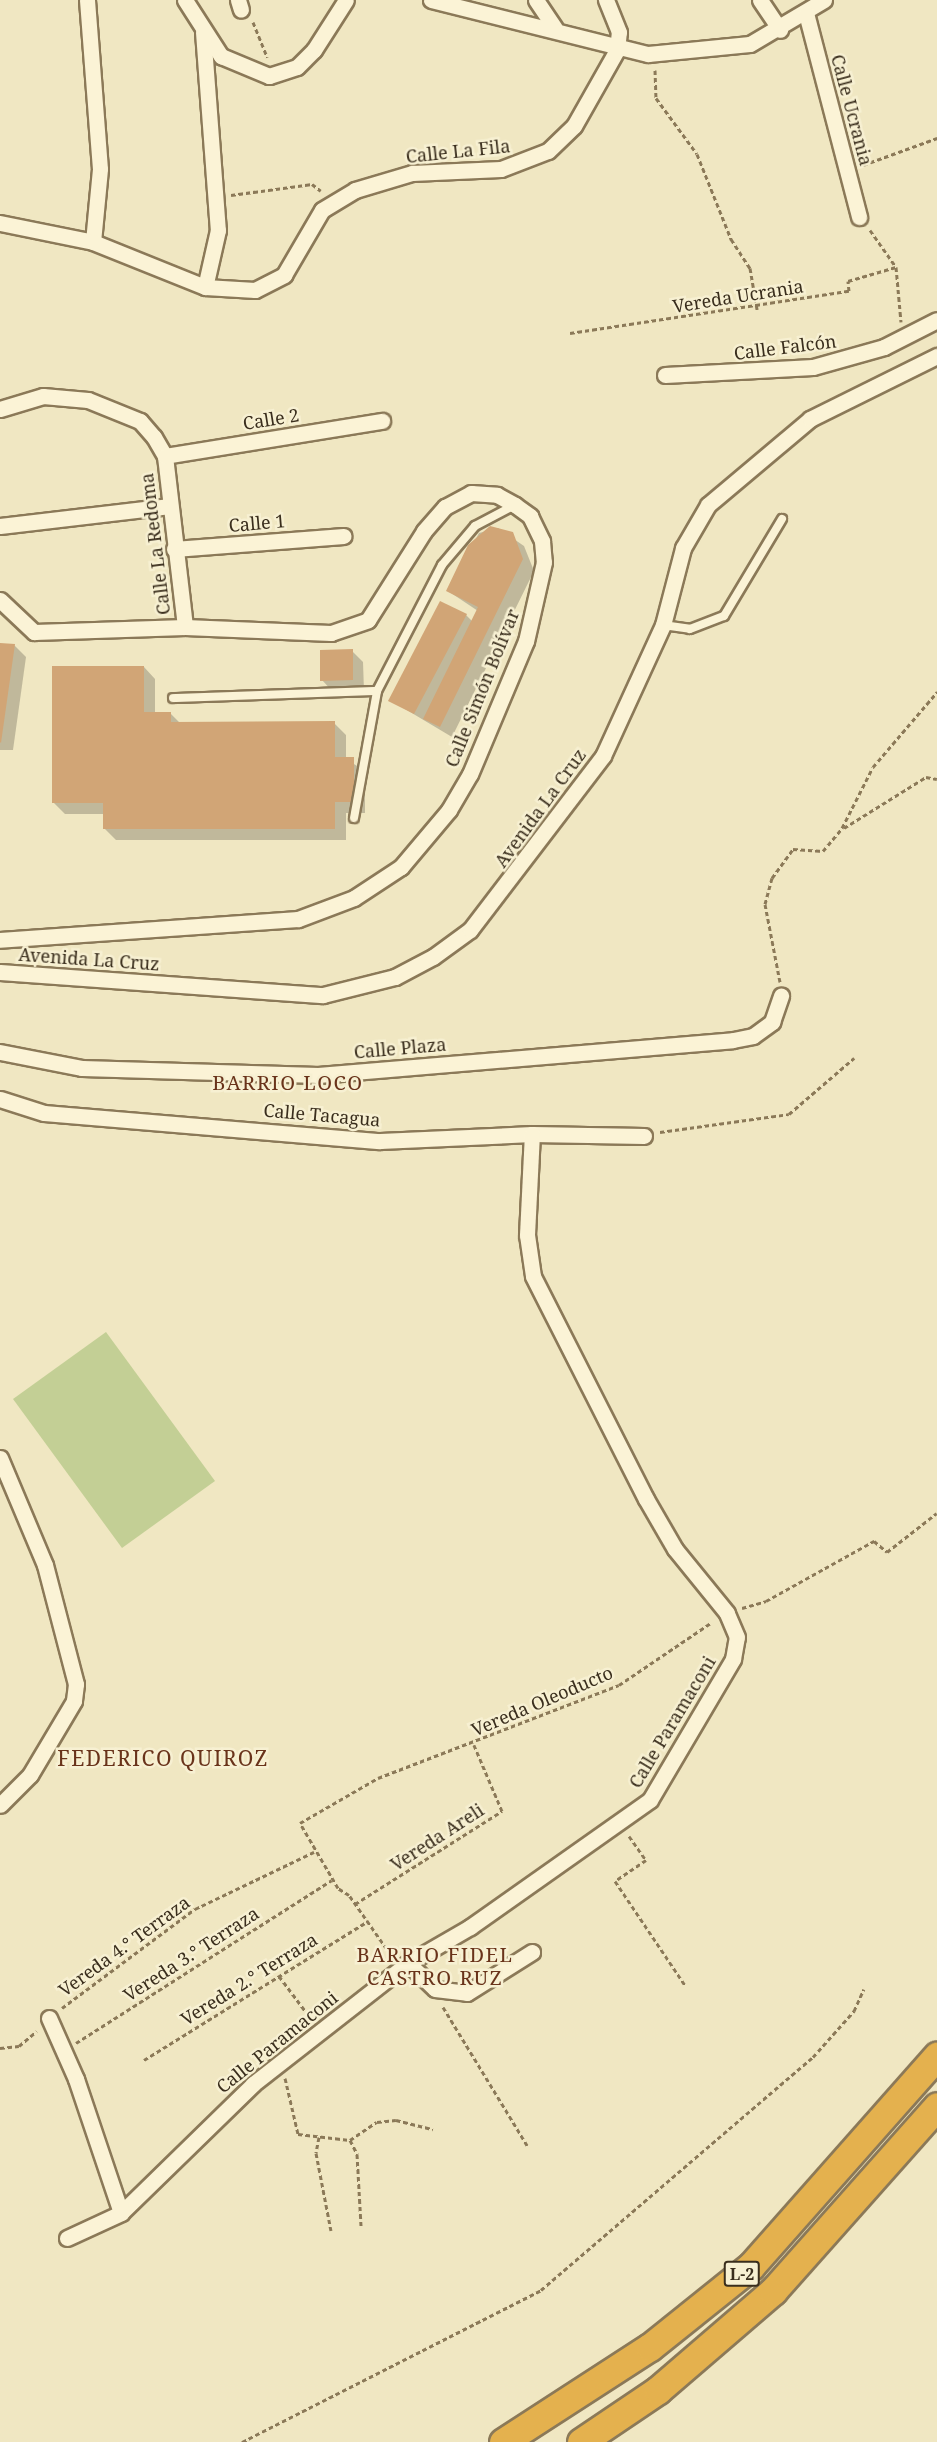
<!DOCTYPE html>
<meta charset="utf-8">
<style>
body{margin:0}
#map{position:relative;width:937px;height:2442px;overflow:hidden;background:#f0e7c2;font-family:"Noto Serif",serif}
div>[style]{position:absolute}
.green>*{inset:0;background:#c3cf95}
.shadow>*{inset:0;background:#0003}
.building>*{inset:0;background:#d1a576}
.path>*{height:3px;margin-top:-1.5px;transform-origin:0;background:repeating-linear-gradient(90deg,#8b7958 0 4.5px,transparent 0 7.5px)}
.roads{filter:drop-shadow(2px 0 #8b7958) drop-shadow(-2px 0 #8b7958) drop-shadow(0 2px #8b7958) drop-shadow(0 -2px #8b7958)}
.lane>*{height:8px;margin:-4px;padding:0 4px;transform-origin:4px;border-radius:4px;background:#fbf3d6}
.street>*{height:15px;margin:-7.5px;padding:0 7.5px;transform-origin:7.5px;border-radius:7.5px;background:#fbf3d6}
.highway>*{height:27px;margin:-13.5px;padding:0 13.5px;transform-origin:13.5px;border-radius:13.5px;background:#e4b14e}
span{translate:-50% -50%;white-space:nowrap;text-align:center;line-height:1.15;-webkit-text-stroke:5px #f7f0d2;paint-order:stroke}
.shield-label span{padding:2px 4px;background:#f7f0d2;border:2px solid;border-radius:4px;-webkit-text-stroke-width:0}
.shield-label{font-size:16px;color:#3a2e1d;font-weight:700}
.street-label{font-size:18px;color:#3a2e1d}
.neighbourhood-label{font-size:20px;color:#69331a;letter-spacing:1.5px}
.quarter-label{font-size:21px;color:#69331a;letter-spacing:1.5px}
</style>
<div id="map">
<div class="green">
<div style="clip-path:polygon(106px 1332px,215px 1481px,122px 1548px,13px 1399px)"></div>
</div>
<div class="shadow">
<div style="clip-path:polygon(498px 528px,524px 546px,534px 571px,452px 737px,390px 700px,466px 615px,473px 622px,478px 611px,448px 591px,479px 533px)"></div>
<div style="clip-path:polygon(0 645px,14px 645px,26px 657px,13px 750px,0 750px)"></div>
<div style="clip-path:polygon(352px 651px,363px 662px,364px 691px,333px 692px,322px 680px)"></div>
<div style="clip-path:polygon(144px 667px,155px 679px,155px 714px,171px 714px,180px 723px,334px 723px,346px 735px,346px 759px,365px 771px,365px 813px,346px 813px,346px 840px,116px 840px,104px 828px,104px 814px,65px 814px,53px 802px)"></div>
</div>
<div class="building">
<div style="clip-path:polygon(490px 526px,513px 532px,523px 559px,440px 727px,423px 719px,478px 607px,446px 591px,468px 545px)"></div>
<div style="clip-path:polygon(440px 601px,467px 614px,414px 714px,388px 701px)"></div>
<div style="clip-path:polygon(0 643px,15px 644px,1px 743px,0 742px)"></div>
<div style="clip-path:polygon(353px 649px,353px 680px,320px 681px,320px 650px)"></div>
<div style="clip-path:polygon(52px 666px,144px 666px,144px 712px,171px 712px,171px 722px,335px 721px,335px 757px,354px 757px,354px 802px,335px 802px,335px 829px,103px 829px,103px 803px,52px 803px)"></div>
</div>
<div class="path">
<div style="left:253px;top:22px;width:38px;rotate:68deg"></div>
<div style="left:655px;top:70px;width:28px;rotate:88deg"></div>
<div style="left:656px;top:98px;width:69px;rotate:53.8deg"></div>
<div style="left:697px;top:154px;width:92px;rotate:68.2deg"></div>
<div style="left:731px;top:239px;width:35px;rotate:57deg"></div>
<div style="left:750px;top:268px;width:42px;rotate:80.3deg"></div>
<div style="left:863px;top:165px;width:79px;rotate:-20deg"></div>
<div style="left:231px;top:195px;width:82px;rotate:-7.7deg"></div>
<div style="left:312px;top:184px;width:11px;rotate:38deg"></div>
<div style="left:870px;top:230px;width:45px;rotate:54.9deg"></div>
<div style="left:896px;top:267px;width:55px;rotate:84.8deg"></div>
<div style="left:570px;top:333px;width:282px;rotate:-8.6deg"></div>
<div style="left:849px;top:291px;width:10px;rotate:-96deg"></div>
<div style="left:848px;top:281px;width:50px;rotate:-16.3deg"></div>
<div style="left:844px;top:828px;width:97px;rotate:-31.9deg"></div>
<div style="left:926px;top:777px;width:11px;rotate:10deg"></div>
<div style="left:780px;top:982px;width:79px;rotate:-100.9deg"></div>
<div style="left:765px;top:904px;width:27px;rotate:-75deg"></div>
<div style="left:772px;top:878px;width:36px;rotate:-54deg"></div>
<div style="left:793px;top:849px;width:30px;rotate:4deg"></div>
<div style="left:823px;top:851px;width:30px;rotate:-50deg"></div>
<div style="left:842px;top:828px;width:68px;rotate:-63.1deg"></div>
<div style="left:873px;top:767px;width:99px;rotate:-49.5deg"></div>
<div style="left:660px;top:1132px;width:130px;rotate:-7.9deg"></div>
<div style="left:789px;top:1114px;width:86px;rotate:-40.7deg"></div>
<div style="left:742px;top:1608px;width:25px;rotate:-16deg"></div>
<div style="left:766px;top:1601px;width:124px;rotate:-29.1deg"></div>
<div style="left:874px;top:1541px;width:17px;rotate:40deg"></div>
<div style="left:887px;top:1552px;width:63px;rotate:-38deg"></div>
<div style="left:629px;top:1836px;width:29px;rotate:55deg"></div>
<div style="left:646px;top:1860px;width:37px;rotate:146deg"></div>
<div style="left:615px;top:1881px;width:125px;rotate:56.1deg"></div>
<div style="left:355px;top:1904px;width:174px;rotate:-32.3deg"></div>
<div style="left:502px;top:1811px;width:72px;rotate:-113deg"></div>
<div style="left:391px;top:1955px;width:73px;rotate:-125deg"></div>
<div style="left:349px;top:1895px;width:13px;rotate:-148deg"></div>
<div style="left:338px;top:1888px;width:75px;rotate:-120.3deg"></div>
<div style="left:300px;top:1823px;width:90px;rotate:-30deg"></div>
<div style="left:378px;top:1778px;width:258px;rotate:-21.1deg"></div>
<div style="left:619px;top:1685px;width:112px;rotate:-34.1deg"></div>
<div style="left:279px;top:1976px;width:55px;rotate:53.1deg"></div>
<div style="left:443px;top:2007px;width:162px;rotate:58.7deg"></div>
<div style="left:62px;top:2008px;width:166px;rotate:-36.7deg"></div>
<div style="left:195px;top:1909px;width:132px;rotate:-25.6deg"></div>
<div style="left:76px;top:2043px;width:303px;rotate:-32.5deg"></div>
<div style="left:0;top:2048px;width:19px;rotate:-6deg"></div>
<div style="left:19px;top:2046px;width:23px;rotate:-40deg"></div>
<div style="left:144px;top:2060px;width:264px;rotate:-31.8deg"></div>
<div style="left:285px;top:2078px;width:57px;rotate:76.9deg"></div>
<div style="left:298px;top:2134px;width:52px;rotate:6.6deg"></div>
<div style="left:319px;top:2137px;width:16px;rotate:101deg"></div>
<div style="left:316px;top:2153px;width:79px;rotate:79.1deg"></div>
<div style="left:350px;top:2140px;width:32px;rotate:-34deg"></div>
<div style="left:377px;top:2122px;width:19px;rotate:-6deg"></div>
<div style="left:396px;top:2120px;width:38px;rotate:14deg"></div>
<div style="left:350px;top:2140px;width:16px;rotate:63deg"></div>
<div style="left:357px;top:2154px;width:72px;rotate:86.8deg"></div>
<div style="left:242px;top:2442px;width:335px;rotate:-26.9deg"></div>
<div style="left:541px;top:2290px;width:358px;rotate:-40.6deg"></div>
<div style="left:813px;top:2057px;width:62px;rotate:-48.3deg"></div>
<div style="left:854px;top:2011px;width:24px;rotate:-66deg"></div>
</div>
<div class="roads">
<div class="lane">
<div style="left:663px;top:625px;width:27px;rotate:8deg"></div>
<div style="left:690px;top:629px;width:36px;rotate:-21deg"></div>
<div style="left:724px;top:616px;width:113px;rotate:-59.1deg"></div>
<div style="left:173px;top:698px;width:204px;rotate:-2deg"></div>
<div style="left:354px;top:818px;width:129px;rotate:-79.7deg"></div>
<div style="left:377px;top:691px;width:142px;rotate:-62.7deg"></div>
<div style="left:442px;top:565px;width:51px;rotate:-49.8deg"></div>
<div style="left:475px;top:526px;width:45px;rotate:-27.7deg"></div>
</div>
<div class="street">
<div style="left:87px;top:0;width:169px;rotate:85.6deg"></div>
<div style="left:100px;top:169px;width:73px;rotate:95.5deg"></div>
<div style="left:185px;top:0;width:67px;rotate:57.3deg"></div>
<div style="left:221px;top:56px;width:52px;rotate:22.6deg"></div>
<div style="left:269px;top:76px;width:29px;rotate:-18deg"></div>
<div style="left:297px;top:67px;width:24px;rotate:-45deg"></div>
<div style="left:314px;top:50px;width:59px;rotate:-57.4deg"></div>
<div style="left:238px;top:0;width:10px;rotate:73deg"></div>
<div style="left:431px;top:0;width:224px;rotate:14deg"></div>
<div style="left:648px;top:54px;width:102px;rotate:-5.6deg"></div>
<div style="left:750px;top:44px;width:86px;rotate:-30.7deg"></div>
<div style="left:536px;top:0;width:34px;rotate:56deg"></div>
<div style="left:760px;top:0;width:36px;rotate:56deg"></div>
<div style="left:806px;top:13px;width:211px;rotate:75.4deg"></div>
<div style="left:203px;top:32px;width:199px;rotate:85.7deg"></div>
<div style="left:218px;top:230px;width:58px;rotate:102.8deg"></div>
<div style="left:0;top:223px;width:95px;rotate:11.5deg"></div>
<div style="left:93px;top:242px;width:121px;rotate:21.9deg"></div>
<div style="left:205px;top:287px;width:50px;rotate:3.4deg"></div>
<div style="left:255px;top:290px;width:33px;rotate:-27deg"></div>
<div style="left:284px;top:275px;width:75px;rotate:-59.7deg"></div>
<div style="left:322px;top:210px;width:39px;rotate:-31deg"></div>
<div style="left:355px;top:190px;width:59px;rotate:-16.6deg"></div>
<div style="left:412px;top:173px;width:89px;rotate:-2.6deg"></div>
<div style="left:501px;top:169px;width:50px;rotate:-21deg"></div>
<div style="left:548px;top:151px;width:36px;rotate:-44deg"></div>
<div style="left:574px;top:126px;width:87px;rotate:-60.5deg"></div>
<div style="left:617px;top:50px;width:18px;rotate:-84deg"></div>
<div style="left:619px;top:32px;width:35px;rotate:-112deg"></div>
<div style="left:665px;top:375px;width:148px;rotate:-3.1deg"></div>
<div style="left:813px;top:367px;width:74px;rotate:-15.7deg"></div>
<div style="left:884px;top:347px;width:59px;rotate:-27deg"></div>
<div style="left:0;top:409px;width:45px;rotate:-16.8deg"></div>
<div style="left:43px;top:396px;width:45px;rotate:5.1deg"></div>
<div style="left:88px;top:400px;width:56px;rotate:22deg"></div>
<div style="left:140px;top:421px;width:21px;rotate:49deg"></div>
<div style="left:154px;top:437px;width:22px;rotate:60deg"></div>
<div style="left:165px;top:456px;width:172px;rotate:83.3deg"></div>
<div style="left:165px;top:456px;width:220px;rotate:-9.2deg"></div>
<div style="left:0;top:526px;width:171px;rotate:-6.7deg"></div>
<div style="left:174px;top:549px;width:170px;rotate:-4.4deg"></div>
<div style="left:0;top:600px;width:47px;rotate:43.3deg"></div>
<div style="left:34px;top:632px;width:151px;rotate:-1.9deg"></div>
<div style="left:185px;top:627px;width:146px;rotate:2.4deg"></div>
<div style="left:331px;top:633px;width:39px;rotate:-19deg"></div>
<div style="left:368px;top:620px;width:105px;rotate:-57.8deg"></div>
<div style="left:424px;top:531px;width:32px;rotate:-49deg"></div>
<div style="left:445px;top:507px;width:30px;rotate:-28deg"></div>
<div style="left:471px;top:493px;width:26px;rotate:4deg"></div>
<div style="left:497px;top:495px;width:21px;rotate:29deg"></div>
<div style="left:515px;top:505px;width:19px;rotate:36deg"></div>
<div style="left:530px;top:516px;width:28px;rotate:64deg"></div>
<div style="left:542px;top:541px;width:21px;rotate:85deg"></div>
<div style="left:544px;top:562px;width:81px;rotate:102.8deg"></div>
<div style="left:526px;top:641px;width:144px;rotate:112.8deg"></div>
<div style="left:470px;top:774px;width:42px;rotate:120.3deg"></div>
<div style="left:449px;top:810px;width:75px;rotate:130.1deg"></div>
<div style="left:401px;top:867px;width:56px;rotate:146.6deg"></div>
<div style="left:354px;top:898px;width:60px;rotate:159.4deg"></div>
<div style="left:298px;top:919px;width:299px;rotate:176deg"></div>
<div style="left:0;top:972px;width:324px;rotate:4.1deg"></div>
<div style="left:323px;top:995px;width:74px;rotate:-14deg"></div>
<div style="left:395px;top:977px;width:43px;rotate:-27.8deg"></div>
<div style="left:433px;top:957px;width:46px;rotate:-36.1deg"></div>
<div style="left:470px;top:930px;width:219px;rotate:-52.6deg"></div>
<div style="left:603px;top:756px;width:144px;rotate:-65.4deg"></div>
<div style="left:663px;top:625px;width:80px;rotate:-75.4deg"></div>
<div style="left:683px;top:548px;width:50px;rotate:-59.8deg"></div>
<div style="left:708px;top:505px;width:133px;rotate:-40.1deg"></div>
<div style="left:810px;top:419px;width:142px;rotate:-26.4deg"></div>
<div style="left:0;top:1052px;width:84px;rotate:11deg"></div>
<div style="left:82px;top:1068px;width:236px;rotate:1.7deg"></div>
<div style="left:318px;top:1075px;width:416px;rotate:-4.8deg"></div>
<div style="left:733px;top:1040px;width:20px;rotate:-11deg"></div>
<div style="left:753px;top:1036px;width:24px;rotate:-36deg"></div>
<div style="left:772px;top:1022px;width:28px;rotate:-71deg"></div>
<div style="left:0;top:1099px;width:46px;rotate:17.7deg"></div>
<div style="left:44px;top:1113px;width:337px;rotate:4.8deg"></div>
<div style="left:380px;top:1141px;width:152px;rotate:-2.6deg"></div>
<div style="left:532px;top:1134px;width:112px;rotate:1deg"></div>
<div style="left:0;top:1458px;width:116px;rotate:67.2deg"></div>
<div style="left:45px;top:1565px;width:123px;rotate:75.4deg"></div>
<div style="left:76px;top:1684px;width:17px;rotate:97deg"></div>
<div style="left:74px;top:1701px;width:86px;rotate:120.7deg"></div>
<div style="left:30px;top:1775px;width:42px;rotate:135deg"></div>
<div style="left:408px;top:1963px;width:37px;rotate:44deg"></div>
<div style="left:435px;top:1989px;width:32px;rotate:7deg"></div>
<div style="left:467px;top:1993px;width:77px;rotate:-32.2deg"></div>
<div style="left:49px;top:2018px;width:67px;rotate:66.1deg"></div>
<div style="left:76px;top:2079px;width:141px;rotate:71.4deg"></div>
<div style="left:67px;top:2238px;width:60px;rotate:-24.8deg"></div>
<div style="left:121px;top:2213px;width:185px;rotate:-44.3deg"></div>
<div style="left:253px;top:2084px;width:197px;rotate:-38deg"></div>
<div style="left:408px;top:1963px;width:72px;rotate:-30.1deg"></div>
<div style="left:470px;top:1927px;width:220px;rotate:-35.2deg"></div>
<div style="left:650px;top:1800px;width:164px;rotate:-59.5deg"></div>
<div style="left:733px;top:1659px;width:22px;rotate:-80deg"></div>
<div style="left:737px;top:1637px;width:26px;rotate:-113deg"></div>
<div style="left:727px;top:1613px;width:82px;rotate:-129.1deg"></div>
<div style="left:675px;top:1549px;width:58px;rotate:-120.1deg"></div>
<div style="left:646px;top:1499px;width:250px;rotate:-116.9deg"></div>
<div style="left:533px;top:1276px;width:41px;rotate:-98.3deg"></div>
<div style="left:527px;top:1235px;width:101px;rotate:-87.2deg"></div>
</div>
<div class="highway">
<div style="left:503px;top:2442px;width:175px;rotate:-32.9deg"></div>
<div style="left:650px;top:2347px;width:129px;rotate:-38.7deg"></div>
<div style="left:751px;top:2266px;width:281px;rotate:-48.5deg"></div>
<div style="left:581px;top:2442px;width:93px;rotate:-34deg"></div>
<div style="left:658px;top:2390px;width:152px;rotate:-40.7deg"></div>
<div style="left:773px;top:2291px;width:247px;rotate:-48.4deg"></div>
</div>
</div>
<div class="shield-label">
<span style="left:742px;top:2274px">L-2</span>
</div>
<div class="street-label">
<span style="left:852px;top:110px;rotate:75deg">Calle Ucrania</span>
<span style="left:458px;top:151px;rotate:-6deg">Calle La Fila</span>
<span style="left:738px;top:296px;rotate:-9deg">Vereda Ucrania</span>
<span style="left:785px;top:347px;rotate:-7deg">Calle Falcón</span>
<span style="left:271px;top:419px;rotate:-9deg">Calle 2</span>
<span style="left:257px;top:523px;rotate:-5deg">Calle 1</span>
<span style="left:155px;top:544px;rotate:-97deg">Calle La Redoma</span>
<span style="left:482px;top:688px;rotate:-68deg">Calle Simón Bolívar</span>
<span style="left:540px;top:808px;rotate:-54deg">Avenida La Cruz</span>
<span style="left:89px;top:959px;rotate:4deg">Avenida La Cruz</span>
<span style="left:400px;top:1048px;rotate:-5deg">Calle Plaza</span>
<span style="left:322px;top:1115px;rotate:5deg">Calle Tacagua</span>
<span style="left:542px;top:1701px;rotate:-23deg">Vereda Oleoducto</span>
<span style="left:672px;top:1722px;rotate:-59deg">Calle Paramaconi</span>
<span style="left:437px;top:1837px;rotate:-33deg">Vereda Areli</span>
<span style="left:124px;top:1946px;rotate:-36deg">Vereda 4.° Terraza</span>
<span style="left:191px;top:1954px;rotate:-33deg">Vereda 3.° Terraza</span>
<span style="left:249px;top:1979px;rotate:-32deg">Vereda 2.° Terraza</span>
<span style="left:277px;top:2042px;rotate:-39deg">Calle Paramaconi</span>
</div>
<div class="neighbourhood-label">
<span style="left:288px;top:1082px">BARRIO LOCO</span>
<span style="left:435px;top:1966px">BARRIO FIDEL<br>CASTRO RUZ</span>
</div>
<div class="quarter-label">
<span style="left:163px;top:1758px">FEDERICO QUIROZ</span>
</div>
</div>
